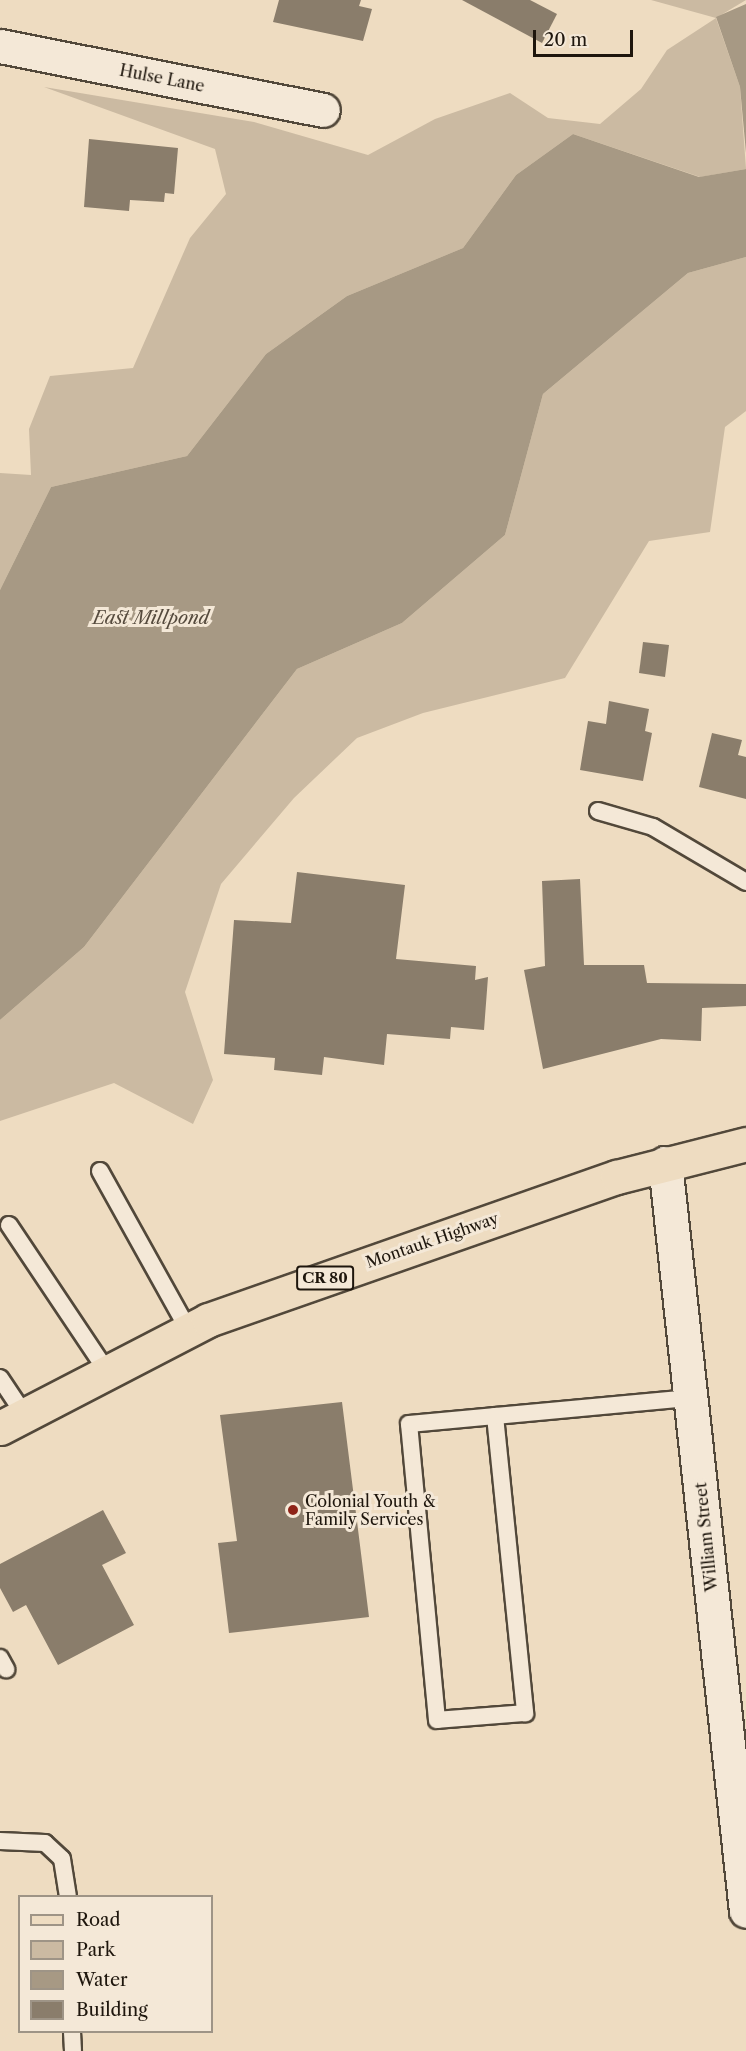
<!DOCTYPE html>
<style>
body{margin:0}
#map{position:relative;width:746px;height:2051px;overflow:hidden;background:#eedcc1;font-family:"Libre Caslon Text",serif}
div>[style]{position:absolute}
.green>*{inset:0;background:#cbbaa2}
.water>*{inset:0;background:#a79984}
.building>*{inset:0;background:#8a7d6b}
.roads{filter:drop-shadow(2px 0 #52483a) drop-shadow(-2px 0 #52483a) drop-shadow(0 2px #52483a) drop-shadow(0 -2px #52483a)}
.lane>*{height:16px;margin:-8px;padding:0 8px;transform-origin:8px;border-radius:8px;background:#f4e8d7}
.street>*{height:33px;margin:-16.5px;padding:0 16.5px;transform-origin:16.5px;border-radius:16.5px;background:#f4e8d7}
.primary>*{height:33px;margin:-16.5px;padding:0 16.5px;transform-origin:16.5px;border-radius:16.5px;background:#eedcc1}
.dots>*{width:16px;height:16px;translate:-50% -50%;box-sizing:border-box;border:3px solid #f4e8d7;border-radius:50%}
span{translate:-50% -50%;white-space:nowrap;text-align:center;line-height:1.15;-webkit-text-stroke:6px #f4e8d7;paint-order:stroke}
.shield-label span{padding:2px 4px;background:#f4e8d7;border:2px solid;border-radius:4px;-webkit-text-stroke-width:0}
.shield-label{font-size:15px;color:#1e160d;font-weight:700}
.street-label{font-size:16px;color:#1e160d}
.poi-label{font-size:16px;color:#1e160d}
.left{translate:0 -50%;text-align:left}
.water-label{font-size:18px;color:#554a3d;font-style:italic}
.legend{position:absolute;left:18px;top:1895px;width:195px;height:138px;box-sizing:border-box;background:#f4e8d7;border:2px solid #9e9486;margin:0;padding:8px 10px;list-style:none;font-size:18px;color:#1e160d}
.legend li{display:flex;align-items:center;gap:12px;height:30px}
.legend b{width:30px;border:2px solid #9e9486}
.scale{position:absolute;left:533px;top:30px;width:100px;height:27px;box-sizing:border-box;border:3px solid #1e160d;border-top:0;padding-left:8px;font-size:18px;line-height:21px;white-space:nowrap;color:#1e160d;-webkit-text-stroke:4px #f4e8d7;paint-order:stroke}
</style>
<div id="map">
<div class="green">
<div style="clip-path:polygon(651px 0,746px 0,716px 18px,740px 87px,746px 169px,700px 177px,573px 134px,516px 175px,463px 248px,347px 296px,266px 354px,187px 456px,51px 487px,0 590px,0 473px,31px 475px,29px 429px,50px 376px,133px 368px,190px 238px,226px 194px,215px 149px,44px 87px,254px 122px,368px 155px,435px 119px,510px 93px,548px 118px,600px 124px,641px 89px,667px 50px,716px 18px)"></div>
<div style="clip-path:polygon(746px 257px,746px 411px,725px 427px,710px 532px,649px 541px,565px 678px,423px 713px,357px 738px,294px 798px,221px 884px,185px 992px,213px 1080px,193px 1124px,114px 1083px,0 1121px,0 1020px,84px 947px,297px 669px,402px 623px,505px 535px,543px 394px,688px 273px)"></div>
</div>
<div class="water">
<div style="clip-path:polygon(746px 4px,746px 153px,740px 87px,716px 17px)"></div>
<div style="clip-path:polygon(573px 134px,699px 177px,746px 169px,746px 257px,688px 273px,543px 394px,505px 535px,402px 623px,297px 669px,84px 947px,0 1020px,0 590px,51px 487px,187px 456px,266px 354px,347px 296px,463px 248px,516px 175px)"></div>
</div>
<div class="building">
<div style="clip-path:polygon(279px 0,361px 0,359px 6px,372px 9px,363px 41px,273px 22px)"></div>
<div style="clip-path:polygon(462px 0,530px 0,557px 14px,542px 43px)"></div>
<div style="clip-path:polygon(89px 139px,178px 148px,174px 194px,165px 193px,164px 202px,130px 200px,129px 211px,84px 207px)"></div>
<div style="clip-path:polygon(643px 642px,669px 645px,665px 677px,639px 673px)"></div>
<div style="clip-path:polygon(609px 701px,649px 709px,645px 731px,652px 733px,643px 781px,580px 770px,588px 721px,606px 724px)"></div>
<div style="clip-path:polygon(712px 733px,742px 740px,738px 755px,746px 757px,746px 799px,699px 787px)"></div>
<div style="clip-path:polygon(297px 872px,405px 885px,396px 959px,476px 966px,475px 980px,488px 977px,484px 1030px,451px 1027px,450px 1039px,387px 1034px,384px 1065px,324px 1057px,322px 1075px,274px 1070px,275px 1058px,224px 1054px,234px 920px,291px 923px)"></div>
<div style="clip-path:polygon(580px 879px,584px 965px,644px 965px,647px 983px,746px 984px,746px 1006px,702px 1008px,701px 1041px,661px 1039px,543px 1069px,524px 970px,545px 966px,542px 881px)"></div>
<div style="clip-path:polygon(342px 1402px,369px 1617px,229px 1633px,218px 1543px,237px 1541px,220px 1415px)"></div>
<div style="clip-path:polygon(103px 1510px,126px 1553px,102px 1565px,134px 1625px,58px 1665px,26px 1605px,13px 1612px,0 1588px,0 1564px)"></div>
</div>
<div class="roads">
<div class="lane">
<div style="left:598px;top:811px;width:57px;rotate:16.2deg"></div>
<div style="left:653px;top:827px;width:108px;rotate:30.6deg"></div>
<div style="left:100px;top:1171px;width:181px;rotate:60.9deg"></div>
<div style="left:9px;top:1225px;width:174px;rotate:56.2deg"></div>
<div style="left:0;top:1378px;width:43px;rotate:56.3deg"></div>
<div style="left:495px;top:1416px;width:299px;rotate:84.2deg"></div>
<div style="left:525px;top:1713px;width:88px;rotate:175.5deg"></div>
<div style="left:437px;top:1720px;width:297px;rotate:-95.4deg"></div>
<div style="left:409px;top:1424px;width:283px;rotate:-5.3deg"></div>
<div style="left:0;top:1658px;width:13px;rotate:61deg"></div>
<div style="left:0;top:1841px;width:45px;rotate:2.5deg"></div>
<div style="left:45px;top:1843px;width:23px;rotate:43deg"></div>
<div style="left:62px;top:1859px;width:37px;rotate:81deg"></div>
<div style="left:72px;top:2032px;width:19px;rotate:87deg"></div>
</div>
<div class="street">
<div style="left:0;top:46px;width:329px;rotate:11.2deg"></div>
<div style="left:665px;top:1163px;width:752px;rotate:83.82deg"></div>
</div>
<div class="primary">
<div style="left:0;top:1428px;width:234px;rotate:-27.4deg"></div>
<div style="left:208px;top:1320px;width:433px;rotate:-19.3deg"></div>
<div style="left:617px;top:1177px;width:133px;rotate:-14.3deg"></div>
</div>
</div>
<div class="dots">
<div style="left:293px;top:1510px;background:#8f2418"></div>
</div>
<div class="shield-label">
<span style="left:325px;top:1278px">CR 80</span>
</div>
<div class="street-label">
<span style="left:162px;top:78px;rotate:11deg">Hulse Lane</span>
<span style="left:432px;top:1240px;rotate:-19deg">Montauk Highway</span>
<span style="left:706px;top:1537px;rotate:-96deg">William Street</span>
</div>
<div class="poi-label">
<span class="left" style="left:305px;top:1510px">Colonial Youth &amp;<br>Family Services</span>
</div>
<div class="water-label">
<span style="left:151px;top:618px">East Millpond</span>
</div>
<ul class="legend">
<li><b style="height:8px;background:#eedcc1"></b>Road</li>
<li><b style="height:16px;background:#cbbaa2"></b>Park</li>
<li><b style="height:16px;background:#a79984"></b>Water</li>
<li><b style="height:16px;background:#8a7d6b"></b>Building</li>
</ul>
<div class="scale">20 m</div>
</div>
